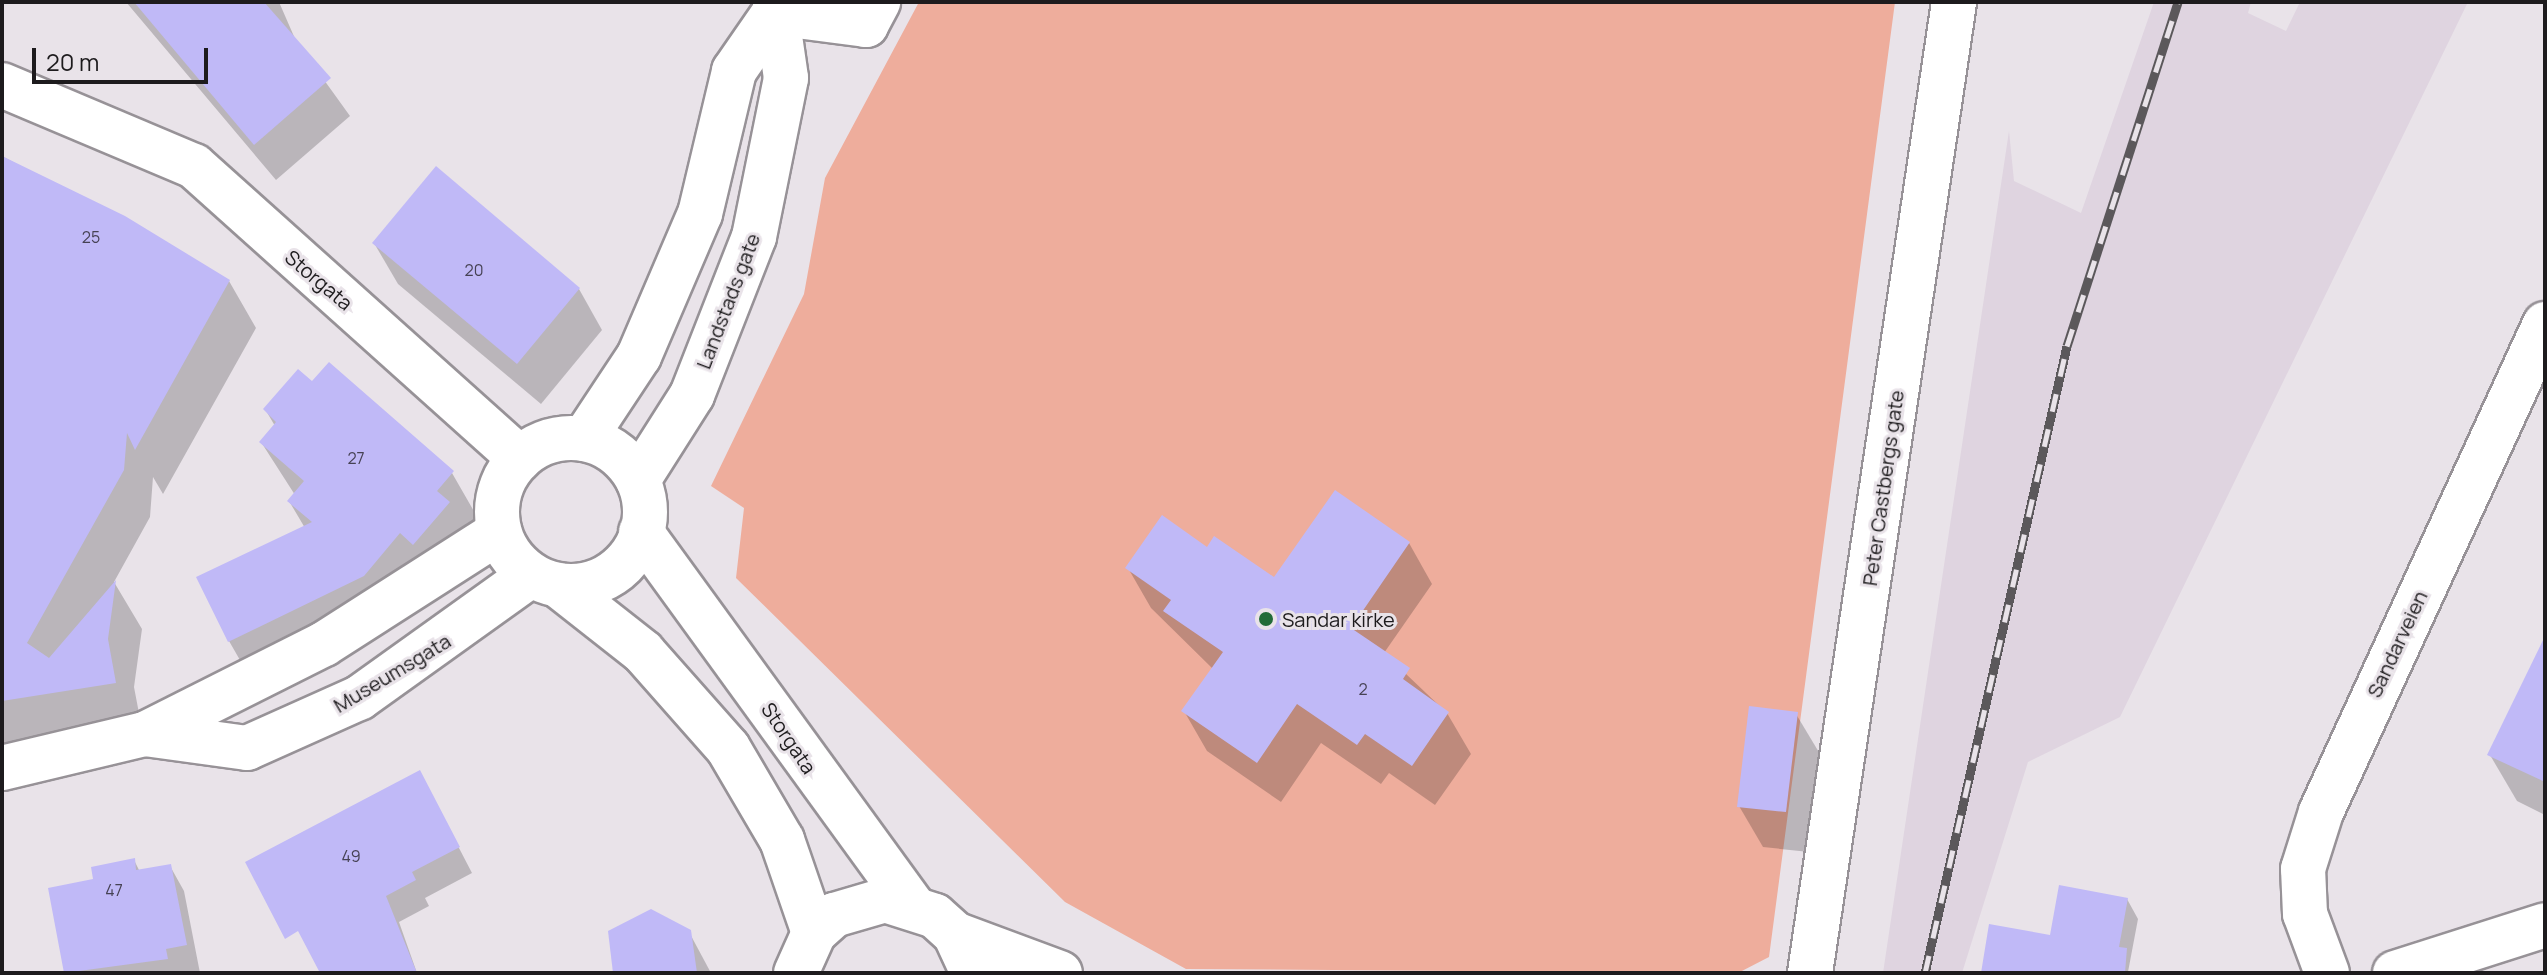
<!DOCTYPE html>
<style>
body{margin:0}
#map{position:relative;width:2547px;height:975px;overflow:hidden;background:#e9e3e9;font-family:Manrope,sans-serif}
div>[style]{position:absolute}
.built>*{inset:0;background:#dfd4e0}
.green>*{inset:0;background:#eead9c}
.shadow>*{inset:0;background:#0003}
.building>*{inset:0;background:#c0b9f7}
.roads{filter:drop-shadow(2px 0 #979297) drop-shadow(-2px 0 #979297) drop-shadow(0 2px #979297) drop-shadow(0 -2px #979297)}
.minor>*{height:44px;margin:-22px;padding:0 22px;transform-origin:22px;border-radius:22px;background:#fff}
.major>*{height:44px;margin:-22px;padding:0 22px;transform-origin:22px;border-radius:22px;background:#fff}
.major>.ring{margin:-22px;padding:0;box-sizing:content-box;background:none;border:44px solid #fff;border-radius:50%}
.rail>*{height:9px;margin-top:-4.5px;transform-origin:0;background:repeating-linear-gradient(90deg,#e9e3e9 0 18px,#5b585b 0 36px);box-sizing:border-box;border-block:2px solid #5b585b}
.dots>*{width:22px;height:22px;translate:-50% -50%;box-sizing:border-box;border:4px solid #e9e3e9;border-radius:50%}
span{translate:-50% -50%;white-space:nowrap;text-align:center;line-height:1.15;-webkit-text-stroke:6px #e9e3e9;paint-order:stroke}
.number-label{font-size:16px;color:#464254}
.number-label span{-webkit-text-stroke-width:0}
.street-label{font-size:20px;color:#1d1b1d}
.poi-label{font-size:20px;color:#1d1b1d}
.left{translate:0 -50%;text-align:left}
.frame{position:absolute;inset:0;border:4px solid #1d1b1d;pointer-events:none}
.scale{position:absolute;left:32px;top:48px;width:176px;height:36px;box-sizing:border-box;border:4px solid #1d1b1d;border-top:0;padding-left:10px;font-size:24px;line-height:28px;white-space:nowrap;color:#1d1b1d;-webkit-text-stroke:6px #e9e3e9;paint-order:stroke}
</style>
<div id="map">
<div class="built">
<div style="clip-path:polygon(2154px 2px,2251px 2px,2248px 13px,2286px 31px,2300px 2px,2468px 2px,2120px 717px,2028px 762px,1962px 973px,1883px 973px,2009px 131px,2014px 181px,2081px 213px)"></div>
</div>
<div class="green">
<div style="clip-path:polygon(919px 2px,1895px 2px,1769px 957px,1738px 973px,1186px 969px,1065px 902px,736px 578px,744px 508px,711px 486px,804px 294px,825px 178px)"></div>
</div>
<div class="shadow">
<div style="clip-path:polygon(126px 2px,279px 2px,296px 41px,350px 116px,276px 180px)"></div>
<div style="clip-path:polygon(2px 156px,229px 281px,256px 328px,163px 494px,153px 477px,150px 517px,114px 582px,142px 629px,134px 687px,142px 729px,2px 752px)"></div>
<div style="clip-path:polygon(374px 243px,579px 289px,602px 330px,541px 404px,398px 284px)"></div>
<div style="clip-path:polygon(312px 384px,452px 473px,479px 520px,256px 688px,229px 641px,305px 528px,289px 501px,295px 495px,261px 442px,275px 426px,265px 409px)"></div>
<div style="clip-path:polygon(1409px 543px,1432px 584px,1384px 653px,1447px 713px,1471px 754px,1435px 805px,1389px 773px,1381px 784px,1321px 743px,1281px 802px,1207px 751px,1184px 711px,1213px 669px,1151px 608px,1128px 568px,1208px 550px,1275px 580px)"></div>
<div style="clip-path:polygon(2545px 677px,2545px 815px,2517px 801px,2490px 755px)"></div>
<div style="clip-path:polygon(1796px 714px,1820px 754px,1809px 852px,1763px 847px,1739px 806px)"></div>
<div style="clip-path:polygon(433px 798px,472px 873px,425px 898px,429px 906px,399px 922px,417px 973px,322px 973px)"></div>
<div style="clip-path:polygon(134px 860px,140px 872px,170px 866px,184px 891px,200px 973px,68px 973px,95px 880px)"></div>
<div style="clip-path:polygon(2127px 899px,2138px 919px,2128px 972px,2061px 960px,2059px 973px,1983px 973px)"></div>
<div style="clip-path:polygon(689px 932px,711px 973px,615px 973px)"></div>
</div>
<div class="building">
<div style="clip-path:polygon(134px 2px,264px 2px,331px 78px,254px 145px)"></div>
<div style="clip-path:polygon(2px 156px,125px 216px,230px 280px,135px 450px,127px 433px,124px 470px,27px 643px,49px 658px,116px 580px,108px 639px,116px 683px,2px 701px)"></div>
<div style="clip-path:polygon(436px 166px,580px 288px,517px 364px,372px 243px)"></div>
<div style="clip-path:polygon(329px 362px,454px 471px,437px 491px,450px 502px,413px 545px,400px 533px,364px 576px,228px 642px,196px 577px,312px 522px,287px 501px,304px 481px,259px 442px,276px 422px,263px 409px,298px 369px,312px 381px)"></div>
<div style="clip-path:polygon(1335px 490px,1410px 542px,1351px 628px,1410px 668px,1403px 679px,1449px 712px,1412px 766px,1365px 734px,1357px 745px,1297px 704px,1257px 763px,1181px 711px,1223px 652px,1163px 611px,1171px 600px,1125px 568px,1162px 515px,1207px 547px,1214px 536px,1274px 577px)"></div>
<div style="clip-path:polygon(2545px 636px,2545px 782px,2487px 755px)"></div>
<div style="clip-path:polygon(1749px 706px,1798px 712px,1786px 812px,1737px 807px)"></div>
<div style="clip-path:polygon(420px 770px,460px 847px,412px 872px,416px 880px,386px 896px,417px 973px,320px 973px,298px 931px,285px 939px,245px 862px)"></div>
<div style="clip-path:polygon(135px 858px,136px 870px,171px 864px,187px 945px,166px 949px,168px 959px,64px 973px,48px 888px,93px 879px,91px 867px)"></div>
<div style="clip-path:polygon(2059px 885px,2128px 898px,2119px 947px,2127px 948px,2125px 973px,1981px 973px,1989px 924px,2050px 935px)"></div>
<div style="clip-path:polygon(651px 909px,691px 930px,697px 973px,613px 973px,608px 931px)"></div>
</div>
<div class="roads">
<div class="minor">
<div style="left:774px;top:13px;width:93px;rotate:7.4deg"></div>
<div style="left:866px;top:25px;width:26px;rotate:-62deg"></div>
<div style="left:2px;top:85px;width:208px;rotate:22.9deg"></div>
<div style="left:194px;top:166px;width:438px;rotate:41.9deg"></div>
<div style="left:145px;top:734px;width:103px;rotate:7.8deg"></div>
<div style="left:247px;top:748px;width:123px;rotate:-24.1deg"></div>
<div style="left:359px;top:698px;width:211px;rotate:-35.6deg"></div>
<div style="left:2px;top:768px;width:147px;rotate:-13.4deg"></div>
<div style="left:145px;top:734px;width:200px;rotate:-26.7deg"></div>
<div style="left:324px;top:644px;width:208px;rotate:-32.6deg"></div>
<div style="left:1810px;top:973px;width:982px;rotate:-81.56deg"></div>
<div style="left:2327px;top:973px;width:63px;rotate:-110.4deg"></div>
<div style="left:2305px;top:914px;width:45px;rotate:-92.5deg"></div>
<div style="left:2303px;top:869px;width:60px;rotate:-72.5deg"></div>
<div style="left:2321px;top:812px;width:537px;rotate:-65.34deg"></div>
</div>
<div class="major">
<div class="ring" style="left:497px;top:438px;width:104px;height:104px"></div>
<div style="left:584px;top:439px;width:100px;rotate:-56.5deg"></div>
<div style="left:639px;top:356px;width:155px;rotate:-66.8deg"></div>
<div style="left:700px;top:214px;width:147px;rotate:-76.6deg"></div>
<div style="left:734px;top:71px;width:70px;rotate:-55.4deg"></div>
<div style="left:638px;top:480px;width:101px;rotate:-57.6deg"></div>
<div style="left:692px;top:395px;width:170px;rotate:-68.6deg"></div>
<div style="left:754px;top:237px;width:162px;rotate:-78.6deg"></div>
<div style="left:786px;top:78px;width:77px;rotate:-98.2deg"></div>
<div style="left:641px;top:532px;width:460px;rotate:54deg"></div>
<div style="left:558px;top:585px;width:108px;rotate:38.2deg"></div>
<div style="left:643px;top:652px;width:128px;rotate:48.5deg"></div>
<div style="left:728px;top:748px;width:107px;rotate:59.6deg"></div>
<div style="left:782px;top:840px;width:98px;rotate:71deg"></div>
<div style="left:955px;top:934px;width:112px;rotate:20.4deg"></div>
<div style="left:796px;top:973px;width:44px;rotate:-65.8deg"></div>
<div style="left:814px;top:933px;width:27px;rotate:-42deg"></div>
<div style="left:834px;top:915px;width:53px;rotate:-16.4deg"></div>
<div style="left:885px;top:900px;width:52px;rotate:17.7deg"></div>
<div style="left:935px;top:916px;width:27px;rotate:42deg"></div>
<div style="left:955px;top:934px;width:43px;rotate:65.2deg"></div>
<div style="left:2395px;top:973px;width:157px;rotate:-17.7deg"></div>
</div>
</div>
<div class="rail">
<div style="left:1925px;top:973px;width:643px;rotate:-77.24deg"></div>
<div style="left:2067px;top:346px;width:361px;rotate:-72.1deg"></div>
</div>
<div class="dots">
<div style="left:1266px;top:619px;background:#226b38"></div>
</div>
<div class="number-label">
<span style="left:91px;top:237px">25</span>
<span style="left:474px;top:270px">20</span>
<span style="left:356px;top:458px">27</span>
<span style="left:1363px;top:689px">2</span>
<span style="left:351px;top:856px">49</span>
<span style="left:114px;top:890px">47</span>
</div>
<div class="street-label">
<span style="left:319px;top:280px;rotate:40deg">Storgata</span>
<span style="left:728px;top:301px;rotate:-69deg">Landstads gate</span>
<span style="left:1883px;top:488px;rotate:-82deg">Peter Castbergs gate</span>
<span style="left:2397px;top:644px;rotate:-65deg">Sandarveien</span>
<span style="left:392px;top:673px;rotate:-31deg">Museumsgata</span>
<span style="left:789px;top:738px;rotate:56deg">Storgata</span>
</div>
<div class="poi-label">
<span class="left" style="left:1282px;top:619px">Sandar kirke</span>
</div>
<div class="frame"></div>
<div class="scale">20 m</div>
</div>
